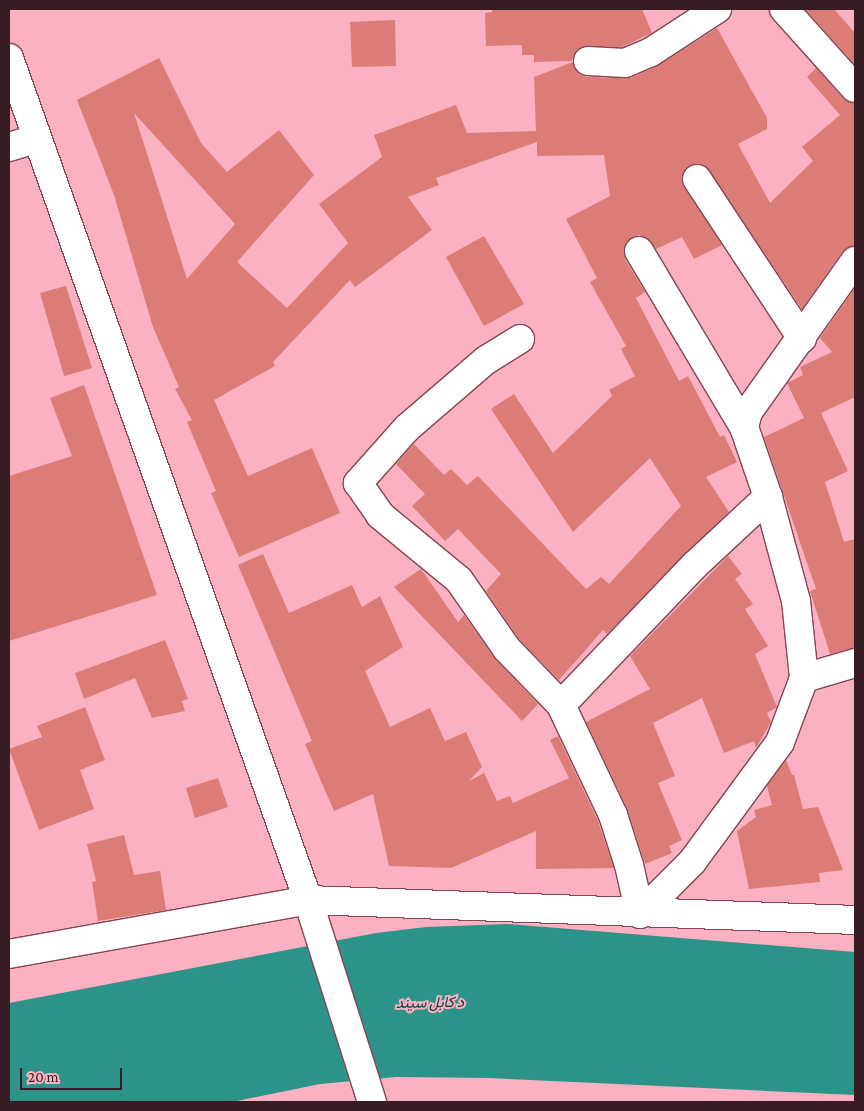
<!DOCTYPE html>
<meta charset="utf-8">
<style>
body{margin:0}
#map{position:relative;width:864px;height:1111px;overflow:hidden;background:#fbb1c1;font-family:"Crimson Pro",Vazirmatn,serif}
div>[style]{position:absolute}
.water>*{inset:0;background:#2b9388}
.building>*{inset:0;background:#db7d76}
.roads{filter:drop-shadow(1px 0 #834454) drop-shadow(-1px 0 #834454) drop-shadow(0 1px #834454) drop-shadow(0 -1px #834454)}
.minor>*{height:28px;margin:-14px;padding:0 14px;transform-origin:14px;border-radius:14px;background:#fff}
.major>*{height:28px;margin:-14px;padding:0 14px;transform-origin:14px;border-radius:14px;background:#fff}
span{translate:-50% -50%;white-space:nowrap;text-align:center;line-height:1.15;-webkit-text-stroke:4px #fbb1c1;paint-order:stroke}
.water-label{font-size:15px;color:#03423c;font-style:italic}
.frame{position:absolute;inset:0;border:10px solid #381c23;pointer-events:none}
.scale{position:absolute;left:20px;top:1068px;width:102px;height:22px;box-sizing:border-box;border:2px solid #381c23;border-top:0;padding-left:6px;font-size:15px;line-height:18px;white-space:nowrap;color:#381c23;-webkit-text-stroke:4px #fbb1c1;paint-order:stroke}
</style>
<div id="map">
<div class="water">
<div style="clip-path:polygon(507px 924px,855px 952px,855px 1095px,489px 1078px,396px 1077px,320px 1084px,232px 1102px,9px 1102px,9px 1003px,376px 933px,426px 927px)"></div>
</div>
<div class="building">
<div style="clip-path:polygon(492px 9px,642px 9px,652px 33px,622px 47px,581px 47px,572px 61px,534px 62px,534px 55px,522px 55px,522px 45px,486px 46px,485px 13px,492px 12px)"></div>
<div style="clip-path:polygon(805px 9px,834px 9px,855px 33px,855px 65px)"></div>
<div style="clip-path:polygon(395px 20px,396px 66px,352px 67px,350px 22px)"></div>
<div style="clip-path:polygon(evenodd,717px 28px,767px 118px,767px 129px,738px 144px,770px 203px,813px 161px,802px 147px,840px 115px,807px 77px,816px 68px,843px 98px,855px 103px,855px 246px,842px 252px,802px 309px,704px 165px,688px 166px,682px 180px,722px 245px,694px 259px,682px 237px,656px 249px,647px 238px,639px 235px,625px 244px,625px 259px,645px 292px,636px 298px,679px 381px,688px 376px,720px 437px,724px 435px,737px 462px,706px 477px,729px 512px,607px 634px,603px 630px,559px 680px,519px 639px,486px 591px,501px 574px,458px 529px,445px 541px,412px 506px,425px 494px,396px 464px,414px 444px,444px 475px,451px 469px,467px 485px,478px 476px,586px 589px,601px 577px,609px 584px,681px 506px,650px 458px,573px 532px,491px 409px,514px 394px,553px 453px,612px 396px,609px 390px,635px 376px,621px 349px,626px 346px,590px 282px,597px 278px,566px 219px,610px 196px,604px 155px,537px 156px,537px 142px,436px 178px,439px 185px,408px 197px,432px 230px,355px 287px,350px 280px,273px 362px,275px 366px,214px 400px,248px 476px,312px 448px,340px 513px,239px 557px,211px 493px,216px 491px,187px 422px,192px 420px,175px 389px,179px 387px,153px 327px,114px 195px,77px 100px,159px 58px,201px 143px,227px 172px,279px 130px,314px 175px,237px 262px,287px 308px,348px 243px,319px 204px,382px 157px,374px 135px,456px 105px,467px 133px,536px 131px,534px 77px,573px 62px,579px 74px,587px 77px,631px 78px,659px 65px,717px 28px,134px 113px,235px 224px,187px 279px,134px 113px)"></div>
<div style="clip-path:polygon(484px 236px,524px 304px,484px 326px,446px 257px)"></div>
<div style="clip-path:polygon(66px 286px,92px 368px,64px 376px,40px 293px)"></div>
<div style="clip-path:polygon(855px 288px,855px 397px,821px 413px,848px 471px,825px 482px,844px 542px,855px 539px,855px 648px,830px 654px,810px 591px,816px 589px,764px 437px,804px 418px,787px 383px,803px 375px,800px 367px,832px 352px,820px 338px)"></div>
<div style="clip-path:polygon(84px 385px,157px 595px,9px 641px,9px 476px,72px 456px,50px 398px)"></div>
<div style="clip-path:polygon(263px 554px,289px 613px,352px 585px,362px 607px,380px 596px,403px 647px,365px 671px,390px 727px,430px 708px,445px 741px,466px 732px,482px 767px,469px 781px,484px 773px,497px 801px,510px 796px,513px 803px,569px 778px,550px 740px,558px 736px,598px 821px,614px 868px,536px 869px,536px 831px,451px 868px,389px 866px,373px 794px,334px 811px,305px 744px,312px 741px,238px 565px)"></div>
<div style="clip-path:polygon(728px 556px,742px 574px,735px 579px,753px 604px,745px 609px,768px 646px,755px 654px,777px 707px,767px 713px,771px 722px,756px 748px,754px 741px,724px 753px,702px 698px,653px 723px,675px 776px,658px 783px,682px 840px,669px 846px,672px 853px,645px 864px,627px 808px,586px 722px,650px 689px,630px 656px)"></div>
<div style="clip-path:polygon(421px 569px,458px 622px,464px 615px,496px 660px,538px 704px,522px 721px,394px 587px)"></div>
<div style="clip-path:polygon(165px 640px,188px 699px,182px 701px,185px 711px,152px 718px,135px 678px,84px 699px,75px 673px)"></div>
<div style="clip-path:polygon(85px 707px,105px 760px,80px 770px,94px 809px,39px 830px,9px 749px,42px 737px,37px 726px)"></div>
<div style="clip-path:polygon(786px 760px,792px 775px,794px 775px,803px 809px,818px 807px,843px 870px,819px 873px,820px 882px,749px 889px,737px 831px,756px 817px,754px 810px,772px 805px,767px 786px)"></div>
<div style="clip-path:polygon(218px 778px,228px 807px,195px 818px,186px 788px)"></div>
<div style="clip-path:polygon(124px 835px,134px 875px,160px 871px,166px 910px,98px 921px,92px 882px,96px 881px,87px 844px)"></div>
</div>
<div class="roads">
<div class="minor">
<div style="left:784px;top:9px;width:106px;rotate:48.1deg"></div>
<div style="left:588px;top:61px;width:37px;rotate:3deg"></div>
<div style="left:625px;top:63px;width:28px;rotate:-23deg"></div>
<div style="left:651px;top:52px;width:79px;rotate:-33.1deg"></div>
<div style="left:9px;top:147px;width:28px;rotate:-17deg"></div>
<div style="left:697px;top:179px;width:191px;rotate:56.6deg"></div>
<div style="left:639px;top:251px;width:205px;rotate:59.2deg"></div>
<div style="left:520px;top:339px;width:40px;rotate:148deg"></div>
<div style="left:486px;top:360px;width:104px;rotate:139.3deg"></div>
<div style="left:407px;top:428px;width:74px;rotate:131.7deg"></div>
<div style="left:358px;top:483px;width:39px;rotate:55deg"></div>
<div style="left:380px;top:515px;width:102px;rotate:39.4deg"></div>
<div style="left:459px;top:580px;width:84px;rotate:55.2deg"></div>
<div style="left:507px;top:649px;width:78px;rotate:46deg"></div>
<div style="left:561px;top:705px;width:122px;rotate:64.7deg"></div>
<div style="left:613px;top:815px;width:52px;rotate:72.3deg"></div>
<div style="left:629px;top:865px;width:50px;rotate:77.3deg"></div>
<div style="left:804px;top:678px;width:53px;rotate:-16.4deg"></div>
<div style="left:561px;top:705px;width:194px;rotate:-46.3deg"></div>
<div style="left:695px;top:565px;width:100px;rotate:-43deg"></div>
<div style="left:640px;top:914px;width:74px;rotate:-45deg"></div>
<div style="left:692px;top:862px;width:149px;rotate:-53.7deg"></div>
<div style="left:780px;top:742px;width:68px;rotate:-69.4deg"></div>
<div style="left:804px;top:678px;width:77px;rotate:-95.9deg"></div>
<div style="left:796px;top:601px;width:108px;rotate:-105.1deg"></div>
<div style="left:768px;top:497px;width:74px;rotate:-108.9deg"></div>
<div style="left:744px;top:427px;width:16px;rotate:-75deg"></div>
<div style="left:748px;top:412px;width:185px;rotate:-54.7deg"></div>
<div style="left:9px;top:954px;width:304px;rotate:-10.2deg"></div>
<div style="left:308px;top:900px;width:547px;rotate:2.09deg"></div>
</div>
<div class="major">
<div style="left:9px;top:58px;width:894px;rotate:70.45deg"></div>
<div style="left:308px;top:900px;width:212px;rotate:72.4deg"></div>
</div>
</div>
<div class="water-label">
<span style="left:430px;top:1003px;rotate:-1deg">د کابل سيند</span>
</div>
<div class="frame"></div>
<div class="scale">20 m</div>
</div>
